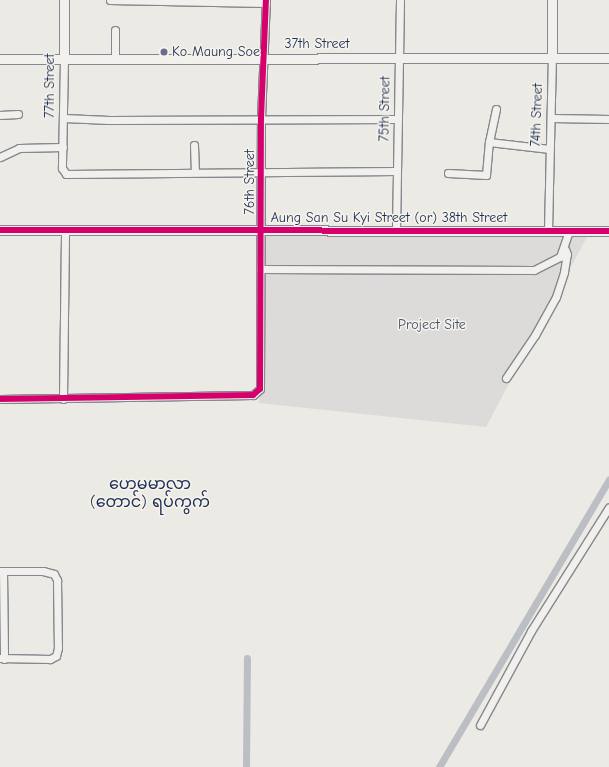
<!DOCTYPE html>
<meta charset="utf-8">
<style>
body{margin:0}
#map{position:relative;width:609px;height:767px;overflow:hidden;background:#ebeae5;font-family:"Comic Neue","Noto Sans Myanmar",sans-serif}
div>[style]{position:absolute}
.green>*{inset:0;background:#dcdbd9}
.canal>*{height:7px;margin:-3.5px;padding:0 3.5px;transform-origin:3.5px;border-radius:3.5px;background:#bbbec3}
.roads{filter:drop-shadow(1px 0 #85888f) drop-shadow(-1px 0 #85888f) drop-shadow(0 1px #85888f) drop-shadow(0 -1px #85888f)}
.minor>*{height:7px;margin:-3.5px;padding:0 3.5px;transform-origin:3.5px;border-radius:3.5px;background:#f1f0ec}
.tertiary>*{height:9px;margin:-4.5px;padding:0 4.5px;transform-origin:4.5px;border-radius:4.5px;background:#f1f0ec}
.cycleway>*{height:6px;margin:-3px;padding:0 3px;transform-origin:3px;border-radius:3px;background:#d6006c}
.dots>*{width:11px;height:11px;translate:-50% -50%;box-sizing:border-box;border:2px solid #f7f3e8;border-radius:50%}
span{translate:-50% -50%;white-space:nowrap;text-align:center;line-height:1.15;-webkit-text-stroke:3px #f7f3e8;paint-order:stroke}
.street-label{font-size:14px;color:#1b2f5e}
.poi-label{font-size:14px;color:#1b2f5e}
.left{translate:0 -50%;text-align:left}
.park-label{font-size:14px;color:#3f4f75}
.quarter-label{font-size:16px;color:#1b2f5e}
</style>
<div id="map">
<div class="green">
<div style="clip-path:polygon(262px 229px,590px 231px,486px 427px,259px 403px)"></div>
</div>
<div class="canal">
<div style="left:246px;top:767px;width:109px;rotate:-89.5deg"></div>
<div style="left:439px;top:767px;width:334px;rotate:-59.4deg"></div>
</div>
<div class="roads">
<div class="minor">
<div style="left:110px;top:0;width:156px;rotate:1.1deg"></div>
<div style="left:115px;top:30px;width:28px;rotate:90deg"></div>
<div style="left:64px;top:59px;width:109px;rotate:91.1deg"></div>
<div style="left:62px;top:168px;width:7px;rotate:56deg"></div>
<div style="left:66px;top:174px;width:330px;rotate:-0.5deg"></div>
<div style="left:496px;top:109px;width:34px;rotate:102deg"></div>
<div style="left:489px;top:142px;width:61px;rotate:6.5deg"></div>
<div style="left:0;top:115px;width:18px;rotate:-3deg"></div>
<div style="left:64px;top:118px;width:45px;rotate:2.5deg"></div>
<div style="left:109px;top:120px;width:289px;rotate:-0.2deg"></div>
<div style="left:552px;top:118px;width:57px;rotate:1deg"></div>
<div style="left:194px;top:145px;width:27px;rotate:88deg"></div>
<div style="left:0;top:157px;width:21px;rotate:-25deg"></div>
<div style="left:19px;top:148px;width:44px;rotate:-1.3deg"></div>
<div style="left:448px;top:173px;width:38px;rotate:3deg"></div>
<div style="left:486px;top:175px;width:33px;rotate:-85deg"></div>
<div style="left:396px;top:230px;width:230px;rotate:-89deg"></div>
<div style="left:548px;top:231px;width:172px;rotate:-88.7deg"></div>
<div style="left:260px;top:269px;width:274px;rotate:0.2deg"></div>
<div style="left:534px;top:270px;width:29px;rotate:-27deg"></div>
<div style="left:560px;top:257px;width:28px;rotate:-71deg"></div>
<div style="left:506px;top:378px;width:52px;rotate:-56deg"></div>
<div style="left:535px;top:335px;width:43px;rotate:-61.1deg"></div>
<div style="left:556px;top:297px;width:26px;rotate:-72deg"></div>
<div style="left:564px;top:272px;width:18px;rotate:-81deg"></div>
<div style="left:567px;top:254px;width:5px;rotate:-112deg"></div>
<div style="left:0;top:399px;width:253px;rotate:-0.9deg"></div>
<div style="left:253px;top:395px;width:9px;rotate:-41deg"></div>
<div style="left:260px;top:389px;width:271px;rotate:-89.8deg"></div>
<div style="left:261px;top:118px;width:118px;rotate:-87.6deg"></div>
<div style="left:63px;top:399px;width:170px;rotate:-89.3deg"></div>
<div style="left:0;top:571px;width:43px"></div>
<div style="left:43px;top:571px;width:11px;rotate:15deg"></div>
<div style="left:54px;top:574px;width:7px;rotate:63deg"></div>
<div style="left:57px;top:580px;width:68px;rotate:89.2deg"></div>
<div style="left:58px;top:648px;width:8px;rotate:104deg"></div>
<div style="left:56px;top:656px;width:7px;rotate:153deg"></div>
<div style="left:50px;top:659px;width:50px;rotate:-178.9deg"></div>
<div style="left:3px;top:571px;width:88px;rotate:89.3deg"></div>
<div style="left:480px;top:725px;width:107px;rotate:-61.5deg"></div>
<div style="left:531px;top:631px;width:146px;rotate:-57.8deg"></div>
</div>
<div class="tertiary">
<div style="left:0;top:59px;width:609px;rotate:-0.09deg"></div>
<div style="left:64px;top:59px;width:59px;rotate:-90deg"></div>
<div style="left:552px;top:59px;width:59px;rotate:-90deg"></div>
<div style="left:0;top:230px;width:609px;rotate:0.09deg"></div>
</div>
</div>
<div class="cycleway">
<div style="left:0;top:230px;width:609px;rotate:0.09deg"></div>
<div style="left:0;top:399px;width:253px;rotate:-0.9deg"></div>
<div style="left:253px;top:395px;width:9px;rotate:-41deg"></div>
<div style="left:260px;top:389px;width:271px;rotate:-89.8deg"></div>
<div style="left:261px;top:118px;width:118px;rotate:-87.6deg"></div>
</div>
<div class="dots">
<div style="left:164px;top:52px;background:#64708d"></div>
</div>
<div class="street-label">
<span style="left:317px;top:44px">37th Street</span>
<span style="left:50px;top:86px;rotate:-90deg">77th Street</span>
<span style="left:385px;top:109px;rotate:-89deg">75th Street</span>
<span style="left:537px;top:115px;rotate:-88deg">74th Street</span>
<span style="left:250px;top:182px;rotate:-90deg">76th Street</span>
<span style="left:389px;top:218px">Aung San Su Kyi Street (or) 38th Street</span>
</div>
<div class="poi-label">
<span class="left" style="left:172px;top:52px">Ko Maung Soe</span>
</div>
<div class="park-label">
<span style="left:432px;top:325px">Project Site</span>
</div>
<div class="quarter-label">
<span style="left:150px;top:493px">ဟေမမာလာ<br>(တောင်) ရပ်ကွက်</span>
</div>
</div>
